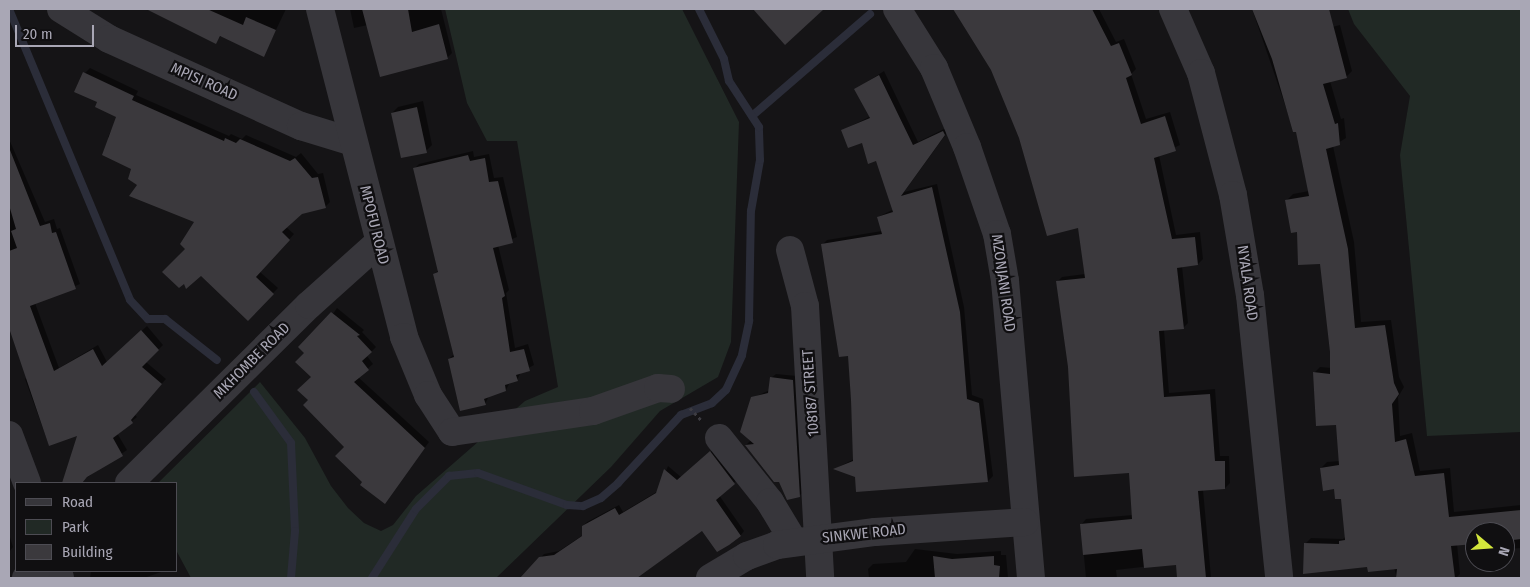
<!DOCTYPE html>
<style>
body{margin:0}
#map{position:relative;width:1530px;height:587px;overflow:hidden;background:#151416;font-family:"Fira Sans Condensed",sans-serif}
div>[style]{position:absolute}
.green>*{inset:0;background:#212925}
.shadow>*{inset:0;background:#0007}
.stream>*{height:8px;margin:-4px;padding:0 4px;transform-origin:4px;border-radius:4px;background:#2b2d39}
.building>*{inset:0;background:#3b393d}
.path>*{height:3px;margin-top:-1.5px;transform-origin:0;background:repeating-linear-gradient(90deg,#3d3c42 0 2.5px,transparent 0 6.5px)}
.street>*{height:28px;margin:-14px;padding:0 14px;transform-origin:14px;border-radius:14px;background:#37363b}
span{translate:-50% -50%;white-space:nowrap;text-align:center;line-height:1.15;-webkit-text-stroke:4.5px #100f11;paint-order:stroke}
.street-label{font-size:15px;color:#a9a7b5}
.frame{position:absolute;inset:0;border:10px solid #a9a7b5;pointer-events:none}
.legend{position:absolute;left:15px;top:482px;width:162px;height:90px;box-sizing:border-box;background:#100f11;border:1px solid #4d4c53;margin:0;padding:6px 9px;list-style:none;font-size:15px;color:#a9a7b5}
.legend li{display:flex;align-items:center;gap:10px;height:25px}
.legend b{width:25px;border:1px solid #4d4c53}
.north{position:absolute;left:1465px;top:522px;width:50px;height:50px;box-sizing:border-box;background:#100f11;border:1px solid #4d4c53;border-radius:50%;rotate:108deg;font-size:14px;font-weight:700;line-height:20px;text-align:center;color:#a9a7b5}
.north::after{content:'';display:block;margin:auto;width:18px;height:22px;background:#d3e63c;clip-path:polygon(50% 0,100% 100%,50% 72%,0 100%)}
.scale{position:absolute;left:15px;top:25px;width:79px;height:22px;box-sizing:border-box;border:2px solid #a9a7b5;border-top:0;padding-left:6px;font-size:15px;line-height:18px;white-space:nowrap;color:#a9a7b5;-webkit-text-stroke:4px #100f11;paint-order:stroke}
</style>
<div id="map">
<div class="green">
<div style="clip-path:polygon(445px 9px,682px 9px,739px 122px,731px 342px,718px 377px,660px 411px,611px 467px,496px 578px,191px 578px,176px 550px,176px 483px,158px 483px,260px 382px,305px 438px,331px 486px,348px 508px,364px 523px,381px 531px,393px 525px,416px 496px,525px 401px,558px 387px,517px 141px,487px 141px,467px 103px)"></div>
<div style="clip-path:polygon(1348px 9px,1521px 9px,1521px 432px,1427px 436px,1400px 155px,1410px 96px,1354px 24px)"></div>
</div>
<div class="shadow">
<div style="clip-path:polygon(149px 9px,286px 9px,264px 55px,221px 36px,216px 42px)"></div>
<div style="clip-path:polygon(350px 9px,441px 9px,452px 53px,447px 58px,368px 25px,354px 28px)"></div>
<div style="clip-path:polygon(755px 9px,823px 9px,785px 43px)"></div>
<div style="clip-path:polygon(957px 9px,1099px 9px,1116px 42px,1124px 39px,1136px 69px,1131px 74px,1146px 119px,1170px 112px,1180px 145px,1159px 155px,1176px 235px,1200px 232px,1203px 259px,1198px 264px,1182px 266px,1188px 323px,1183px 328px,1164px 330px,1169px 393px,1215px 389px,1220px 456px,1229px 456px,1230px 483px,1225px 488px,1203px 490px,1211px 577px,1230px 578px,1178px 578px,1177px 563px,1116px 570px,1117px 578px,1086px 578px,1081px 525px,1086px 519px,1133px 515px,1130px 472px,1069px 366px,1057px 282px,1062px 277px,1085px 274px,1079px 227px,1021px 137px,992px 70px)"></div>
<div style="clip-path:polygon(1252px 9px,1326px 9px,1332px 27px,1340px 25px,1352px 71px,1346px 77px,1330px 81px,1341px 119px,1344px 118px,1346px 138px,1333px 146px,1354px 242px,1361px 322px,1391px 320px,1399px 377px,1404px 387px,1398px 397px,1400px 436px,1412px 433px,1420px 471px,1450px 468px,1454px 512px,1521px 505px,1521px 548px,1509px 549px,1505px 532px,1475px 532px,1475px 542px,1457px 544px,1460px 574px,1456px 578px,1397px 578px,1394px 568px,1368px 566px,1305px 544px,1311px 538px,1343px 539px,1346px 536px,1342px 497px,1321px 468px,1327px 462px,1340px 461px,1337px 423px,1314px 373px,1320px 367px,1332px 368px,1331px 352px,1321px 263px,1298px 230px,1287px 200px,1293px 194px,1309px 191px,1297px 130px,1294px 131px)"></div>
<div style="clip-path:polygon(90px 68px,138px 91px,136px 95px,229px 136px,231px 134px,242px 139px,246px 135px,296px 157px,301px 153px,318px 174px,323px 173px,330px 202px,325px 207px,301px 213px,286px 227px,294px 234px,260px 272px,278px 288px,248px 319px,187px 249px,196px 221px,138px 185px,133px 169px,108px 137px,118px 116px,99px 101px,85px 73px)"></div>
<div style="clip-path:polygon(884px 71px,918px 142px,948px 127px,949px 130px,904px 192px,937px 184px,964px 307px,972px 395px,983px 399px,993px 476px,988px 481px,857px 491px,856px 476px,835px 469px,854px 459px,849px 355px,822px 245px,827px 240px,882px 231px,878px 217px,894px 209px,877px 159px,863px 141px,843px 130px,871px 116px,856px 89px)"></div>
<div style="clip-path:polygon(423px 101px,432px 145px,426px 151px,392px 113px,398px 107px)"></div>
<div style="clip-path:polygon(9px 139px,45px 222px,54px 219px,57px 229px,60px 228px,80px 284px,35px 303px,59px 368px,98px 345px,107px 362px,147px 326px,163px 345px,146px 362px,166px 379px,134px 414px,137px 417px,117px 433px,127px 450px,79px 483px,79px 433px,49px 445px,25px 379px,28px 376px,9px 316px)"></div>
<div style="clip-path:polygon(473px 151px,474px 157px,489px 154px,494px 178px,503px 177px,517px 237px,498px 245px,509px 290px,506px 293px,515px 348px,528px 344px,534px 365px,521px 372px,517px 380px,510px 382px,506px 390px,489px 396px,485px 404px,449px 359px,454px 354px,434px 274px,439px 270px,414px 169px,419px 164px)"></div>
<div style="clip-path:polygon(337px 308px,364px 330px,362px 332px,376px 347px,367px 356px,373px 364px,358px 377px,429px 442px,385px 502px,364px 482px,346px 447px,310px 400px,313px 377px,306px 353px)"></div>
<div style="clip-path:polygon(776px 374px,797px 376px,804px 491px,799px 496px,779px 481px,746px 445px,751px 440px,752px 398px,770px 390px,771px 378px)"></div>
<div style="clip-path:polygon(714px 449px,738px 479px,719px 495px,744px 531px,741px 535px,717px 550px,703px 530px,636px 578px,522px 578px,544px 554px,559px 551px,583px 535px,583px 526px,587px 522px,619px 505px,623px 512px,658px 491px,668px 466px,681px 477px)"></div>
<div style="clip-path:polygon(9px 534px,13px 547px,9px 552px)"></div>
<div style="clip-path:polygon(915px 549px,957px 554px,1001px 551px,1001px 555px,1006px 555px,1008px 578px,869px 578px,868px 569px,873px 564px,906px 562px)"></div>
<div style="clip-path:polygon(91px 571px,164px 571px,144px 578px,90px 578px)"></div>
</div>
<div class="stream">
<div style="left:9px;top:9px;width:315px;rotate:67.4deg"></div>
<div style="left:130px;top:300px;width:26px;rotate:47deg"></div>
<div style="left:148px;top:319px;width:17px"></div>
<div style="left:165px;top:319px;width:66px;rotate:38.3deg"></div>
<div style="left:752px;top:116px;width:156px;rotate:-40.8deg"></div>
<div style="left:254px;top:392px;width:63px;rotate:54deg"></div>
<div style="left:291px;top:443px;width:88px;rotate:87.4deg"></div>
<div style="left:295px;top:531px;width:47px;rotate:94.9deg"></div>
<div style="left:372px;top:578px;width:82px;rotate:-57.5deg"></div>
<div style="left:416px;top:509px;width:47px;rotate:-45deg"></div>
<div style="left:449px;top:476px;width:29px;rotate:-6deg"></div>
<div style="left:478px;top:473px;width:95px;rotate:19.8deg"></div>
<div style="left:567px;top:505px;width:16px;rotate:4deg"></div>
<div style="left:583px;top:506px;width:20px;rotate:-24deg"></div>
<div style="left:601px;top:498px;width:23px;rotate:-41deg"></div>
<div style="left:618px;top:483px;width:93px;rotate:-47.2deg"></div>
<div style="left:681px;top:415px;width:33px;rotate:-21deg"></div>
<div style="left:712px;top:403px;width:19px;rotate:-43deg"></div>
<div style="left:726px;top:390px;width:38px;rotate:-65deg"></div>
<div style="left:742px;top:355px;width:35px;rotate:-78deg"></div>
<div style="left:749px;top:321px;width:110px;rotate:-89deg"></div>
<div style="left:751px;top:211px;width:52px;rotate:-80deg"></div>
<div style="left:760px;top:160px;width:33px;rotate:-92deg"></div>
<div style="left:759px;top:127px;width:55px;rotate:-123.1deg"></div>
<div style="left:729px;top:81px;width:23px;rotate:-103deg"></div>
<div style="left:724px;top:59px;width:56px;rotate:-116.6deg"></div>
</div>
<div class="building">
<div style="clip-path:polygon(146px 9px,207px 9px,243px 25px,246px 17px,276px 30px,264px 57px,220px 36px,216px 44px)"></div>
<div style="clip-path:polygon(362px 9px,408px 9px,412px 32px,439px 24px,448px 59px,380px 77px)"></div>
<div style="clip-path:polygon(753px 9px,824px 9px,785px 45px)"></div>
<div style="clip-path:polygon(953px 9px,1092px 9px,1111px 46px,1119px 43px,1132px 75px,1126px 78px,1141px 124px,1165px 116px,1176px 151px,1154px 158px,1172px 239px,1195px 237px,1198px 265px,1177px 268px,1184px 329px,1159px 331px,1164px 397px,1210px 394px,1215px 461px,1225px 461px,1225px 489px,1198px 491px,1206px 578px,1177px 578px,1176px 565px,1144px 568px,1142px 549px,1083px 555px,1080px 524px,1132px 519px,1129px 473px,1074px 477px,1068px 367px,1056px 281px,1085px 278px,1078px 228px,1047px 236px,1019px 138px,991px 70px)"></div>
<div style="clip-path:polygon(1252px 9px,1329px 9px,1347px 78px,1323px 84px,1335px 124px,1338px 123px,1340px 145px,1326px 149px,1348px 249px,1355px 328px,1385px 325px,1394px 383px,1399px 394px,1392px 404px,1395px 442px,1406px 439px,1415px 476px,1444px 473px,1449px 517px,1521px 510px,1521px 539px,1505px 541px,1505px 532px,1475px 532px,1475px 544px,1451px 546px,1455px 578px,1396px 578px,1397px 569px,1368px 572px,1367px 567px,1303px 574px,1304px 543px,1339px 544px,1339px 541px,1345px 540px,1341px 499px,1335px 499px,1334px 489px,1323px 491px,1320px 468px,1339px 465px,1336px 425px,1316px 426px,1313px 372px,1330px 374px,1330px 352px,1320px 264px,1298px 265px,1297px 232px,1291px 233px,1285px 200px,1309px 196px,1296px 132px,1293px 132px,1272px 59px)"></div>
<div style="clip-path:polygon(83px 72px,134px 96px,132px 100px,224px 141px,225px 138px,236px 143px,240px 139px,290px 161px,295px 158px,312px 178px,318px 177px,326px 208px,302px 214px,282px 232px,290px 240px,256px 277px,274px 294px,248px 321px,201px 276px,186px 289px,184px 284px,179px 288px,162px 272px,185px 249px,180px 244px,194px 222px,129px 196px,137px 185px,128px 179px,131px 169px,102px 155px,116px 117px,95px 107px,97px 102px,74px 92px)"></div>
<div style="clip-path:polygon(879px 75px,913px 145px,943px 131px,945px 135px,901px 196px,932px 187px,960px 312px,967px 399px,979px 403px,988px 482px,856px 492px,855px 477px,833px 469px,853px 461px,851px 400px,848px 356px,839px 357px,821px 244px,882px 234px,877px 217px,893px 212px,876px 161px,868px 164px,862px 143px,848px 148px,841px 130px,870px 118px,854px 89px)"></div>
<div style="clip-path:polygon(417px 107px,427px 153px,401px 158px,391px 113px)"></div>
<div style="clip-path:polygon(10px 150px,40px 226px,50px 223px,52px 233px,56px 232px,76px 289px,30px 306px,54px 371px,93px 349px,102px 366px,141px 330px,159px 350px,142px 367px,162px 384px,131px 420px,133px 423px,113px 438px,123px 456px,87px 477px,82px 483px,62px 483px,77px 436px,49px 446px,9px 328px,9px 251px,17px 248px,11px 231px,16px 229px,9px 205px)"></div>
<div style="clip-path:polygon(468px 155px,470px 161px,485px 158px,489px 182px,498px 181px,513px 243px,493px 248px,505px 296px,502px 298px,510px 352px,524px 349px,530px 371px,516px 375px,518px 381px,505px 385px,506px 391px,484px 399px,486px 405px,460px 411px,448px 359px,454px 357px,433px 274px,438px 272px,413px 168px)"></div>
<div style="clip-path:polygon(331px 312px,360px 335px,357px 336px,372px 352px,362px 361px,369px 370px,354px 382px,425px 448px,385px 504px,360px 485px,362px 482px,335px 456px,344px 447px,303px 405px,308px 400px,297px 390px,311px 377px,295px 362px,304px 353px,298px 347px)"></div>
<div style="clip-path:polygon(770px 377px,793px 380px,800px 497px,787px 500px,779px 482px,774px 482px,745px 445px,754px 444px,740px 432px,751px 397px,768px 393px)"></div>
<div style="clip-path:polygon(710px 451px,735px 484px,716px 500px,741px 536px,729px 545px,717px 552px,702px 531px,637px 578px,520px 578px,539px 557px,554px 555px,582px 536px,582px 526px,615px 508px,619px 515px,656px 493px,664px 469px,677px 480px)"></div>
<div style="clip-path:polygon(933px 556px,952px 559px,994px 556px,994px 565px,1000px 566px,999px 578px,935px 578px)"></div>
</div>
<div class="path">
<div style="left:690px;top:408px;width:16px;rotate:47deg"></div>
</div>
<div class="street">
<div style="left:61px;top:9px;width:57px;rotate:32deg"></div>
<div style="left:109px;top:39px;width:211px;rotate:24.4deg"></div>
<div style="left:301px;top:126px;width:54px;rotate:17.1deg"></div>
<div style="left:320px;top:9px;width:339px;rotate:75.6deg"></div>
<div style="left:404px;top:337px;width:63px;rotate:67.5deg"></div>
<div style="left:428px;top:395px;width:44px;rotate:57deg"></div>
<div style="left:452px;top:432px;width:143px;rotate:-8.5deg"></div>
<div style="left:593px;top:411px;width:69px;rotate:-19.5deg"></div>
<div style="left:658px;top:388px;width:13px;rotate:4deg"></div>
<div style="left:897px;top:9px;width:70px;rotate:57.9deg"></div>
<div style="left:934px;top:68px;width:86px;rotate:67.3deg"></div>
<div style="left:967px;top:147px;width:92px;rotate:71deg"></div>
<div style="left:997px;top:234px;width:48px;rotate:80.3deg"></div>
<div style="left:1005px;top:281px;width:298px;rotate:85deg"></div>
<div style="left:1173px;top:9px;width:70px;rotate:66.4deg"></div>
<div style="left:1201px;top:73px;width:126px;rotate:75.3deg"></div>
<div style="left:1233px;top:195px;width:101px;rotate:80.4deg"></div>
<div style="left:1250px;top:295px;width:284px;rotate:84.1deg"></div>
<div style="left:790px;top:250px;width:58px;rotate:75deg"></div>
<div style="left:805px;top:306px;width:272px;rotate:86.8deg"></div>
<div style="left:9px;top:435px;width:51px;rotate:69.4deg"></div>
<div style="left:719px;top:438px;width:82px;rotate:51.4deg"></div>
<div style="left:770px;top:502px;width:47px;rotate:59deg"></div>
<div style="left:129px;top:483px;width:253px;rotate:-44.7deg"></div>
<div style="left:309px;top:305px;width:93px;rotate:-41.9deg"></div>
<div style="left:58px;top:571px;width:7px;rotate:74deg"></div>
<div style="left:26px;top:578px;width:12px;rotate:-35deg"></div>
<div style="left:710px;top:578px;width:43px;rotate:-30.7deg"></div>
<div style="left:747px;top:556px;width:32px;rotate:-20deg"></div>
<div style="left:777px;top:545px;width:99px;rotate:-7.6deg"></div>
<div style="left:875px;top:532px;width:150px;rotate:-3.8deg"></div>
</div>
<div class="street-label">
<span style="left:204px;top:82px;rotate:24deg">MPISI ROAD</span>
<span style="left:374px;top:225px;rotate:76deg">MPOFU ROAD</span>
<span style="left:1003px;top:283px;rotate:82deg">MZONJANI ROAD</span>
<span style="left:1247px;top:283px;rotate:82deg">NYALA ROAD</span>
<span style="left:252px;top:361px;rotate:-45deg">MKHOMBE ROAD</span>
<span style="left:811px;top:393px;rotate:-94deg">108187 STREET</span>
<span style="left:864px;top:534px;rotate:-6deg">SINKWE ROAD</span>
</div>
<div class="frame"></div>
<ul class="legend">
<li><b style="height:6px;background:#37363b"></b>Road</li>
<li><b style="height:14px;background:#212925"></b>Park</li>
<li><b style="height:14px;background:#3b393d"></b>Building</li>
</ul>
<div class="north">N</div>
<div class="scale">20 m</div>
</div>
